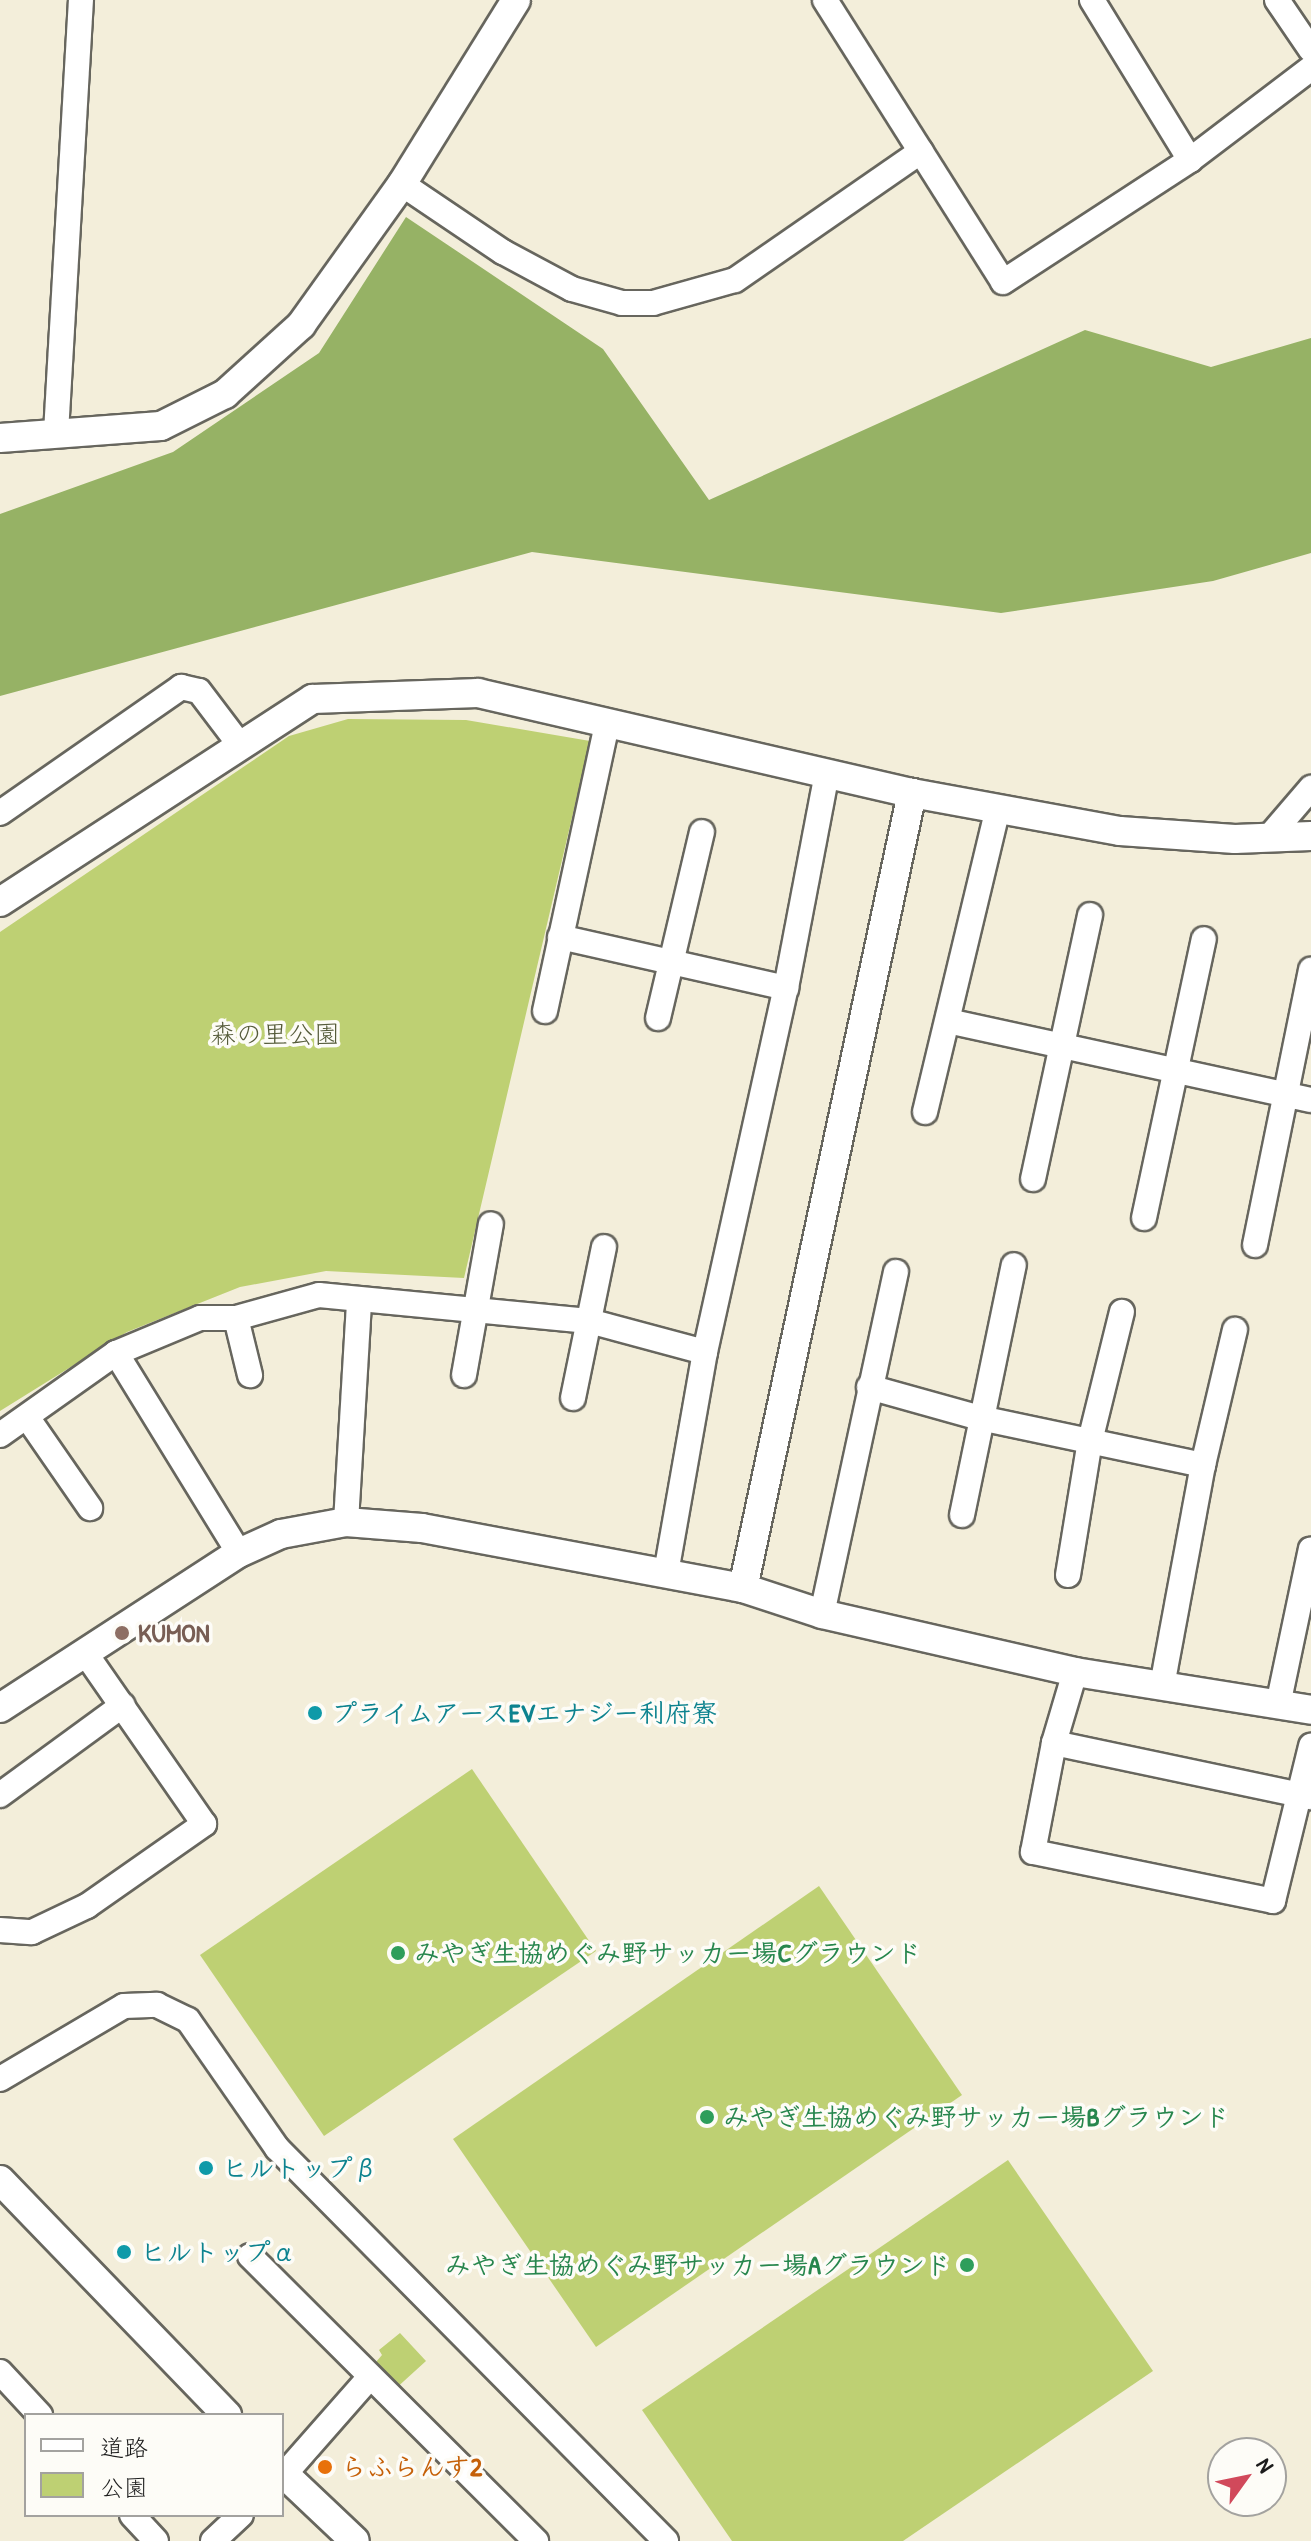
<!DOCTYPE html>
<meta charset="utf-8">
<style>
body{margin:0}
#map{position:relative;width:1311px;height:2541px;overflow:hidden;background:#f3eeda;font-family:"Patrick Hand","Klee One",sans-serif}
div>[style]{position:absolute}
.green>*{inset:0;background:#bed073}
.forest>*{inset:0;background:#96b265}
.roads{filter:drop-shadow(2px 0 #67665e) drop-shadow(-2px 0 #67665e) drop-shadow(0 2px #67665e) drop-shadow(0 -2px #67665e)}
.minor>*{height:24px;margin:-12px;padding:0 12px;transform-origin:12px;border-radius:12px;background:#fff}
.tertiary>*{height:28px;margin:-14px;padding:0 14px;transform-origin:14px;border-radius:14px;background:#fff}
.dots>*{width:22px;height:22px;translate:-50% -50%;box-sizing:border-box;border:4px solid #fdfcf7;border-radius:50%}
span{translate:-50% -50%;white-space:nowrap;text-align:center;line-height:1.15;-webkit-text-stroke:7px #fdfcf7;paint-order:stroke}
.park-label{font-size:26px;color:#555b3a}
.education-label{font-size:26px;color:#785e54;font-weight:700}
.left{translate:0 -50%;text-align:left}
.culture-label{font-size:26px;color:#0d838f;font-weight:700}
.leisure-label{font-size:26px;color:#27864d;font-weight:700}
.right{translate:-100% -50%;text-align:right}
.food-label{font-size:26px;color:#c56008;font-weight:700}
.legend{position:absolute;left:24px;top:2413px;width:260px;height:104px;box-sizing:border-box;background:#fdfcf7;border:2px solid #a3a29f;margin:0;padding:10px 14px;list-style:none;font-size:24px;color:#1c1c1c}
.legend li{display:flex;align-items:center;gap:16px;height:40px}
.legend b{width:40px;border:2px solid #a3a29f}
.north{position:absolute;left:1207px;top:2437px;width:80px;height:80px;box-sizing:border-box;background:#fdfcf7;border:2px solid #a3a29f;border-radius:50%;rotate:57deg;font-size:22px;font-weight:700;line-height:32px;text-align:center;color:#1c1c1c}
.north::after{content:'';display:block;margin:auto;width:28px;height:36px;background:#d1495b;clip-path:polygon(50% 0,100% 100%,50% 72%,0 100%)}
</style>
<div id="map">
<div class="green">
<div style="clip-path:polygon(348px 719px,466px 720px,590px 741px,464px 1278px,326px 1271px,240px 1287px,127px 1332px,0 1411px,0 932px,289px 736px)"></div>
<div style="clip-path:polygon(472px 1769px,596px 1951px,324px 2136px,200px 1955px)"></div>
<div style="clip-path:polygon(819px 1886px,962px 2095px,596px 2347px,453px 2139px)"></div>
<div style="clip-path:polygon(1008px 2160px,1153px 2371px,903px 2541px,732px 2541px,642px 2410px)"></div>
<div style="clip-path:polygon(400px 2333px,426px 2361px,393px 2391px,370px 2369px,382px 2355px,379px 2350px)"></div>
</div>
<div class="forest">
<div style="clip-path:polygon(406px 217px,603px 349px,709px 500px,1085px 330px,1211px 367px,1311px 338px,1311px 553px,1213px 581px,1001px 613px,532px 552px,0 696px,0 514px,173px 452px,319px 353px)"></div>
</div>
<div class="roads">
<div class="minor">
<div style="left:825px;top:0;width:333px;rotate:57.7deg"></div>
<div style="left:1003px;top:282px;width:223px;rotate:-33.1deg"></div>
<div style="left:1190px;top:160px;width:152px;rotate:-37.2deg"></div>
<div style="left:1092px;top:0;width:188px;rotate:58.5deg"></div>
<div style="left:1277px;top:0;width:60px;rotate:55.8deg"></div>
<div style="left:402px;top:184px;width:122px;rotate:34deg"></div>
<div style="left:503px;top:252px;width:78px;rotate:28.2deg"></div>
<div style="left:572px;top:289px;width:52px;rotate:15.6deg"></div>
<div style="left:622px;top:303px;width:31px"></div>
<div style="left:653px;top:303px;width:85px;rotate:-15.7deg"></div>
<div style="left:735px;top:280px;width:226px;rotate:-34.7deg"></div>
<div style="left:56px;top:433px;width:434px;rotate:-86.7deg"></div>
<div style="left:0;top:813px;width:221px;rotate:-34.8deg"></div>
<div style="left:181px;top:687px;width:18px;rotate:13deg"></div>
<div style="left:199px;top:691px;width:68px;rotate:52.8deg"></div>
<div style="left:1269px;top:837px;width:65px;rotate:-49.4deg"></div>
<div style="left:560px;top:937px;width:232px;rotate:12.7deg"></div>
<div style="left:545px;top:1011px;width:293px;rotate:-77.8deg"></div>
<div style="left:658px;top:1018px;width:191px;rotate:-76.7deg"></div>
<div style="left:948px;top:1021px;width:371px;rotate:12.3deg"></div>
<div style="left:925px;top:1112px;width:309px;rotate:-76.5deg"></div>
<div style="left:1033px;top:1179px;width:270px;rotate:-77.8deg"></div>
<div style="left:1144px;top:1218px;width:285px;rotate:-77.9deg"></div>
<div style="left:1255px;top:1245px;width:281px;rotate:-78.5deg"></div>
<div style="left:236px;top:1318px;width:59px;rotate:76.2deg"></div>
<div style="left:116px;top:1353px;width:235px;rotate:58.4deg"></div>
<div style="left:464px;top:1375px;width:153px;rotate:-79.9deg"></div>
<div style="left:869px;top:1387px;width:115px;rotate:15.6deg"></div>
<div style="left:980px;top:1418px;width:228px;rotate:11.9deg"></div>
<div style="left:573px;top:1398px;width:154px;rotate:-78.4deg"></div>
<div style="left:27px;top:1417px;width:111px;rotate:55.3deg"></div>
<div style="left:0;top:1435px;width:142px;rotate:-35.3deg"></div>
<div style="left:116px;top:1353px;width:91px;rotate:-22.6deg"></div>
<div style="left:200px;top:1318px;width:36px"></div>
<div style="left:236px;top:1318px;width:86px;rotate:-15.5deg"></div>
<div style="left:319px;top:1295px;width:271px;rotate:5.5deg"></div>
<div style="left:589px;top:1321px;width:120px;rotate:15deg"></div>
<div style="left:962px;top:1515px;width:255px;rotate:-78.3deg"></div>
<div style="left:346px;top:1522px;width:222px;rotate:-86.6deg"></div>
<div style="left:666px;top:1573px;width:224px;rotate:-80deg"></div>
<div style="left:705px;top:1352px;width:373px;rotate:-77.5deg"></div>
<div style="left:786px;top:988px;width:218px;rotate:-79.2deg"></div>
<div style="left:1068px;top:1575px;width:136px;rotate:-80.7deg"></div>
<div style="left:1090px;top:1441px;width:133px;rotate:-76.1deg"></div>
<div style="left:822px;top:1614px;width:350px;rotate:-77.8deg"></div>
<div style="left:1075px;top:1672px;width:74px;rotate:106.5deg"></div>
<div style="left:1054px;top:1743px;width:111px;rotate:100.9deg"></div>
<div style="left:1033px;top:1852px;width:245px;rotate:11.5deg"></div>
<div style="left:1273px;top:1901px;width:160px;rotate:-76.2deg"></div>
<div style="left:1162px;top:1686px;width:225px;rotate:-79.5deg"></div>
<div style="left:1203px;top:1465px;width:139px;rotate:-76.7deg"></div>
<div style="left:1278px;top:1705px;width:159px;rotate:-78.1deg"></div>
<div style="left:1054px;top:1743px;width:263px;rotate:11.9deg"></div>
<div style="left:0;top:1795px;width:152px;rotate:-36.2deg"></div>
<div style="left:0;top:1930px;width:32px;rotate:4deg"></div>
<div style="left:32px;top:1932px;width:61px;rotate:-25.3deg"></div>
<div style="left:87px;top:1906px;width:143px;rotate:-35deg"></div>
<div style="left:204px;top:1824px;width:208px;rotate:-124.8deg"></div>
<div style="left:0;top:2079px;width:144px;rotate:-30.5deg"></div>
<div style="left:124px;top:2006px;width:33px;rotate:-2deg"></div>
<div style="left:157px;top:2005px;width:34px;rotate:26deg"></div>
<div style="left:188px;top:2020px;width:156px;rotate:55.2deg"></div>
<div style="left:277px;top:2148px;width:553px;rotate:45.29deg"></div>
<div style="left:250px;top:2256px;width:404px;rotate:44.9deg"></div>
<div style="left:0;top:2372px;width:59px;rotate:47.1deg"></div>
<div style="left:282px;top:2477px;width:133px;rotate:-48.7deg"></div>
<div style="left:132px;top:2515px;width:35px;rotate:47deg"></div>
<div style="left:213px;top:2541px;width:38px;rotate:-43deg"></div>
</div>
<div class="tertiary">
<div style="left:0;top:438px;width:161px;rotate:-4.3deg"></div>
<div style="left:161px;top:426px;width:72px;rotate:-26.6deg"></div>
<div style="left:225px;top:394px;width:103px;rotate:-42.2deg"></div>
<div style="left:301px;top:325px;width:173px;rotate:-54.4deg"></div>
<div style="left:402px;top:184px;width:216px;rotate:-58.2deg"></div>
<div style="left:0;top:902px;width:373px;rotate:-33deg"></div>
<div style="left:313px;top:699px;width:165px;rotate:-2.1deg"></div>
<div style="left:478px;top:693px;width:445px;rotate:13deg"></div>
<div style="left:743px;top:1588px;width:813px;rotate:-78deg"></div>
<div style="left:912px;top:793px;width:211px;rotate:10.4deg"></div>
<div style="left:1120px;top:831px;width:115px;rotate:4deg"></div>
<div style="left:1235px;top:839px;width:76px;rotate:-2.3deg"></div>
<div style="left:0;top:1708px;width:285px;rotate:-33deg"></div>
<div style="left:239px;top:1553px;width:46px;rotate:-24.3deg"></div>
<div style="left:281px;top:1534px;width:66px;rotate:-10.5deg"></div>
<div style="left:346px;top:1522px;width:76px;rotate:4.5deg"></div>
<div style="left:422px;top:1528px;width:327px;rotate:10.6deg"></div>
<div style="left:743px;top:1588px;width:83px;rotate:18.2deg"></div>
<div style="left:822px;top:1614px;width:260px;rotate:12.9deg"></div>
<div style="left:1075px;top:1672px;width:239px;rotate:9.1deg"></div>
<div style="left:0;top:2180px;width:327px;rotate:46deg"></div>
<div style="left:282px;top:2472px;width:100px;rotate:43.4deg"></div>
</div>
</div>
<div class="dots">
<div style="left:122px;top:1633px;background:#8d6e63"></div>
<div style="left:315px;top:1713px;background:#0f9aa8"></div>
<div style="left:398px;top:1953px;background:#2e9e5b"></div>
<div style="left:707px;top:2117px;background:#2e9e5b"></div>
<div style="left:206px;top:2168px;background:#0f9aa8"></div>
<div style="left:124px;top:2252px;background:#0f9aa8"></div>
<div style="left:967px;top:2265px;background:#2e9e5b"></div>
<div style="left:325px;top:2467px;background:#e8710a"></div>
</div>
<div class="park-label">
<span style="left:275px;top:1034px">森の里公園</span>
</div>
<div class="education-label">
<span class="left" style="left:138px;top:1633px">KUMON</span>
</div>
<div class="culture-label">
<span class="left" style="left:331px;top:1713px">プライムアースEVエナジー利府寮</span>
<span class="left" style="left:222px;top:2168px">ヒルトップβ</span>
<span class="left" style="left:140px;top:2252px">ヒルトップα</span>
</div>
<div class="leisure-label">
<span class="left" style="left:414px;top:1953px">みやぎ生協めぐみ野サッカー場Cグラウンド</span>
<span class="left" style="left:723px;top:2117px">みやぎ生協めぐみ野サッカー場Bグラウンド</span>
<span class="right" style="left:951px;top:2265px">みやぎ生協めぐみ野サッカー場Aグラウンド</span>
</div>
<div class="food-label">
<span class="left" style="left:341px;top:2467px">らふらんす2</span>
</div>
<ul class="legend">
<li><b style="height:10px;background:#fff"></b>道路</li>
<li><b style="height:22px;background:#bed073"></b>公園</li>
</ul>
<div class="north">N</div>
</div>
